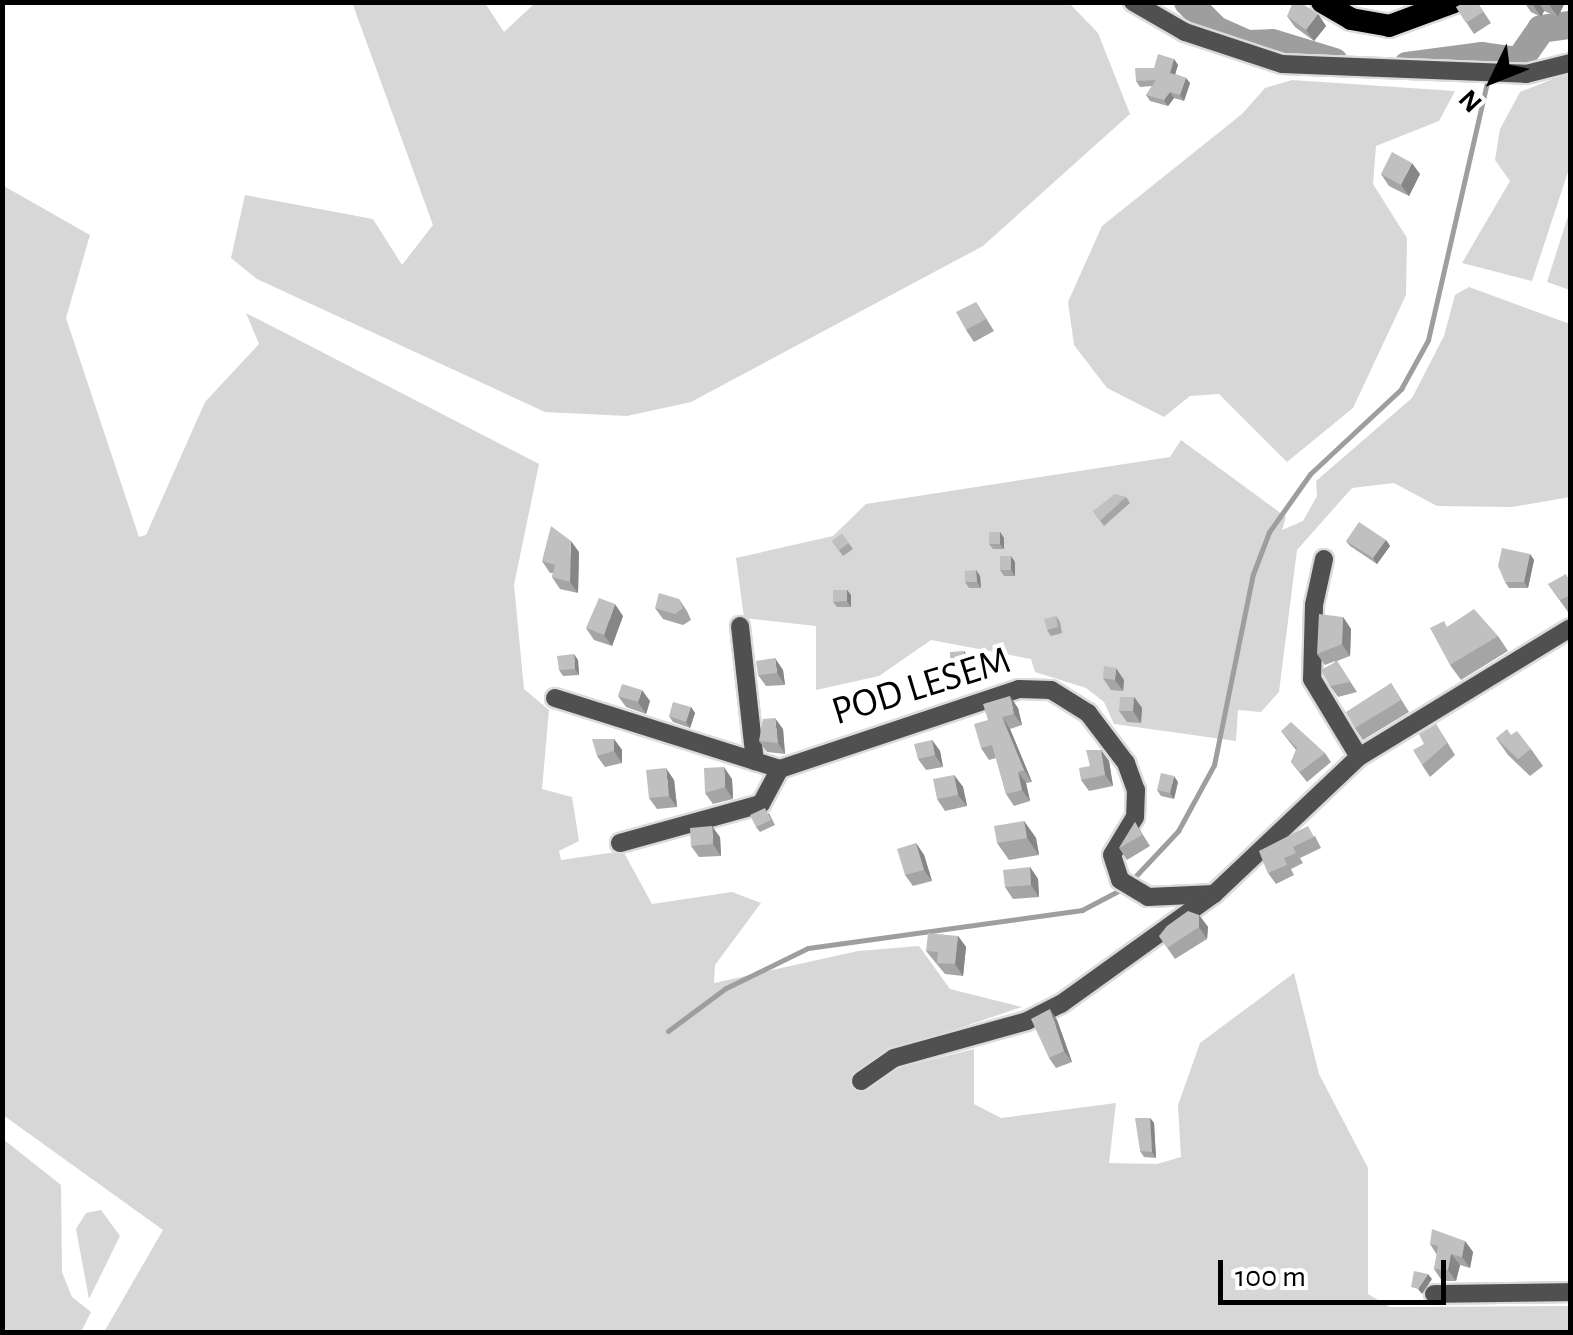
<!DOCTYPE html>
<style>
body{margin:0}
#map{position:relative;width:1573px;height:1335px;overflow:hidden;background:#fff;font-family:"Alegreya Sans",sans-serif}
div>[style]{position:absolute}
.green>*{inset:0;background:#d7d7d7}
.stream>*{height:5px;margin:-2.5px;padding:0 2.5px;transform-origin:2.5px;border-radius:2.5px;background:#9e9e9e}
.river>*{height:28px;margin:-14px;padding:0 14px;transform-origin:14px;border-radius:14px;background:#9e9e9e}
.roads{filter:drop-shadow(2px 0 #dbdbdb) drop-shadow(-2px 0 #dbdbdb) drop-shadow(0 2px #dbdbdb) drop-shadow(0 -2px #dbdbdb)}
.minor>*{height:18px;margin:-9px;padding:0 9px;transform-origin:9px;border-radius:9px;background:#505050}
.major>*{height:22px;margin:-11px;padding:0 11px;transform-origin:11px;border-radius:11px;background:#000}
.wall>*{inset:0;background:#a5a5a5}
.shaded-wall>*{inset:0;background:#868686}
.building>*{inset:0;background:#c0c0c0}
span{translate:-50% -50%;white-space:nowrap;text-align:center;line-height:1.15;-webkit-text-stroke:9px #fff;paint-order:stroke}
.street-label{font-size:40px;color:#000}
.frame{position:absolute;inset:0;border:5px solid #000;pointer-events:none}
.north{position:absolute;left:1443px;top:30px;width:100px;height:100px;-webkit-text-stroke:8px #fff;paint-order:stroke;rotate:227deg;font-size:28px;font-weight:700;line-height:40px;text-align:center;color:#000}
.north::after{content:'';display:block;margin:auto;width:35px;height:45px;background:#000;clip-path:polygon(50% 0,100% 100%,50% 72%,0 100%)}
.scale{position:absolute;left:1218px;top:1260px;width:228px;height:45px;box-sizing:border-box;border:5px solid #000;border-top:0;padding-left:12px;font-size:30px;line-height:35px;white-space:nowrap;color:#000;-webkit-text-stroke:8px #fff;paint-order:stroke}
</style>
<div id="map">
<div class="green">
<div style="clip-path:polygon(358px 2px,485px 3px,504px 32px,535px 3px,1069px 3px,1098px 33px,1130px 114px,983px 246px,691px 402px,627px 416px,545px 412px,257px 279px,231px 258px,245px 195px,373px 219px,402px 265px,433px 225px,353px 5px)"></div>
<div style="clip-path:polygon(1570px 72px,1570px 166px,1532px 281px,1462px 263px,1510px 181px,1495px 160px,1500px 129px,1520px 92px)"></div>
<div style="clip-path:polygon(1292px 80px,1455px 91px,1439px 121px,1376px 146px,1373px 184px,1407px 238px,1406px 295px,1353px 408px,1287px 462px,1219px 394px,1190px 396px,1164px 417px,1107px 388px,1074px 345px,1068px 302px,1102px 226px,1242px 114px,1265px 88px)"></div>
<div style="clip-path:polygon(2px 185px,90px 235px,66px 318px,139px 537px,146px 535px,205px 402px,259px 344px,246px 313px,539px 464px,514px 585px,524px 689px,549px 710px,542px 789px,572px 797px,579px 841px,559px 851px,561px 860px,623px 851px,652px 904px,732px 892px,761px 903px,715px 965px,714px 983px,858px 951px,919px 946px,950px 989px,1022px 1007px,882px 1054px,895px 1069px,974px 1049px,974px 1104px,1001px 1118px,1116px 1103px,1109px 1163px,1157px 1164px,1181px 1157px,1178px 1105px,1200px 1043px,1294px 973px,1319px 1074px,1368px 1168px,1368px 1294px,1390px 1307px,1570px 1306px,1570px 1332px,104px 1332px,163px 1230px,3px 1115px)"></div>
<div style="clip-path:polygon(1570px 210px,1570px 290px,1547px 282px)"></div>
<div style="clip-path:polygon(1469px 287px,1570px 324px,1570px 497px,1512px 507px,1437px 506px,1394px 483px,1352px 488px,1297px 550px,1279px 692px,1261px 712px,1238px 710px,1236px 741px,1114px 724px,1104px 702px,1086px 688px,1035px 672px,1031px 659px,931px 640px,879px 676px,816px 690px,816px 626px,744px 618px,736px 558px,833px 536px,866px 504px,1170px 457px,1181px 440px,1286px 517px,1282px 530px,1303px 521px,1317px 496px,1316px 481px,1412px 398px,1444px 336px,1455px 295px)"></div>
<div style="clip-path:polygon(3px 1139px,61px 1185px,62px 1272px,72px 1297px,91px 1312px,81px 1332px,3px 1332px)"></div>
<div style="clip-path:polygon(101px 1210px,120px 1236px,89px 1299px,76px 1229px,86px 1213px)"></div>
</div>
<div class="stream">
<div style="left:1131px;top:881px;width:69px;rotate:-46.8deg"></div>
<div style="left:1178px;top:831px;width:75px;rotate:-61.4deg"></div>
<div style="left:1214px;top:765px;width:195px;rotate:-78.5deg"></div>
<div style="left:1253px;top:574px;width:45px;rotate:-69.1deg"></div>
<div style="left:1269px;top:532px;width:71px;rotate:-54.7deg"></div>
<div style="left:1310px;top:474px;width:125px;rotate:-43deg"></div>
<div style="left:1401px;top:389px;width:56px;rotate:-61.1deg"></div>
<div style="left:1428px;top:340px;width:270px;rotate:-77.1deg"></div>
<div style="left:668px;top:1031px;width:72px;rotate:-36.6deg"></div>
<div style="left:726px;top:988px;width:91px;rotate:-26deg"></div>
<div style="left:808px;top:948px;width:277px;rotate:-7.9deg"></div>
<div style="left:1082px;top:910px;width:43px;rotate:-27.8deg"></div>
</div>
<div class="river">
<div style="left:1188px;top:2px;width:40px;rotate:45deg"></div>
<div style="left:1216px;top:30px;width:34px;rotate:24deg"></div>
<div style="left:1247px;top:44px;width:25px;rotate:-2deg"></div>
<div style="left:1272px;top:43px;width:65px;rotate:17deg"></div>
<div style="left:1407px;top:66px;width:76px;rotate:-7.6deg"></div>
<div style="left:1482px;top:56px;width:37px;rotate:8deg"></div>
<div style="left:1519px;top:61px;width:39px;rotate:-55deg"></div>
<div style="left:1541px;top:29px;width:29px;rotate:-8deg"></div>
</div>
<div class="roads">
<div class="minor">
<div style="left:1133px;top:2px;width:60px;rotate:30deg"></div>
<div style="left:1185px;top:32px;width:102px;rotate:18.3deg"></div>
<div style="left:1282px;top:64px;width:244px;rotate:2.3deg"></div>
<div style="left:1526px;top:74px;width:45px;rotate:-14deg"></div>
<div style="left:1324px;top:559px;width:47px;rotate:102.3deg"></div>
<div style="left:1314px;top:605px;width:74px;rotate:91.5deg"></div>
<div style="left:1312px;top:679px;width:91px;rotate:58.9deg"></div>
<div style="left:740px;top:626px;width:136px;rotate:83.7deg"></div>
<div style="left:555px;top:698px;width:236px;rotate:17.5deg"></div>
<div style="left:780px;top:769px;width:252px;rotate:-18.5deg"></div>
<div style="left:1019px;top:689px;width:32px;rotate:2deg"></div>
<div style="left:1051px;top:690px;width:44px;rotate:31.9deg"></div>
<div style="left:1088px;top:713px;width:63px;rotate:52.8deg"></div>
<div style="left:1126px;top:763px;width:29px;rotate:70deg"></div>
<div style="left:1136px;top:790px;width:27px;rotate:92deg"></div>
<div style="left:1135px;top:817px;width:44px;rotate:121.2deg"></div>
<div style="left:1112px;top:855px;width:26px;rotate:72deg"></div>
<div style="left:1120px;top:880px;width:33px;rotate:31deg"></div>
<div style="left:1148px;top:897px;width:66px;rotate:-2.6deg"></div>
<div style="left:620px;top:843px;width:146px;rotate:-15.5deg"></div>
<div style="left:761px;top:804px;width:40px;rotate:-62deg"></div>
<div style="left:861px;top:1081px;width:40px;rotate:-34.9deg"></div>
<div style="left:894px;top:1058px;width:138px;rotate:-15.5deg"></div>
<div style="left:1027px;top:1021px;width:38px;rotate:-27deg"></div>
<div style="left:1061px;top:1004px;width:188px;rotate:-35.7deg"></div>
<div style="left:1214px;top:894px;width:199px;rotate:-43.4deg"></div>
<div style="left:1359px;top:757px;width:247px;rotate:-31.4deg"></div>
<div style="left:1434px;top:1294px;width:136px;rotate:-0.8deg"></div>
</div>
<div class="major">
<div style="left:1322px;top:2px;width:34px;rotate:30deg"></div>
<div style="left:1351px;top:19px;width:39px;rotate:10deg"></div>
<div style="left:1389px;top:26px;width:69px;rotate:-20.3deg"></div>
</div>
</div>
<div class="wall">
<div style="clip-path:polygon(1477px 2px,1491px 23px,1474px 34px,1456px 7px)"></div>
<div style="clip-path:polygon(1524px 2px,1565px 2px,1558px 17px,1544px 11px,1541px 17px,1531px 12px)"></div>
<div style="clip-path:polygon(1318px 14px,1326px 26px,1314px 41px,1295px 27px,1287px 16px)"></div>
<div style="clip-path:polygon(1174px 59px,1178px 65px,1175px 74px,1186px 78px,1190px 83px,1184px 101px,1174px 98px,1168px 106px,1150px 101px,1146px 95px,1152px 86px,1140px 87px,1136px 81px,1154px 68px)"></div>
<div style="clip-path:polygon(1381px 174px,1420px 174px,1409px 196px,1389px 186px)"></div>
<div style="clip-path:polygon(976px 302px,994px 331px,974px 342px,966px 330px)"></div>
<div style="clip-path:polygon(1126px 497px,1130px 503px,1104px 526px,1093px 511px)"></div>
<div style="clip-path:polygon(1000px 532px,1004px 538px,1004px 549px,993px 549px,989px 544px)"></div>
<div style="clip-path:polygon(842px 534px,853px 549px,843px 556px,832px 541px)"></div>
<div style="clip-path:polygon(1386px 540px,1390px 546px,1377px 564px,1350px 546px,1346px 541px)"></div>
<div style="clip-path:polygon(579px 552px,578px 593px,560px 589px,552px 577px,553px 573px,550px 573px,542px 561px)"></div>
<div style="clip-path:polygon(1530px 554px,1534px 560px,1528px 588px,1509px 588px,1505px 582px)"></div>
<div style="clip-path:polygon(1015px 562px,1015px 576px,1004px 576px,1000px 570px)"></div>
<div style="clip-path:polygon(976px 570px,980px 576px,981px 588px,969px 588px,965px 582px)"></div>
<div style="clip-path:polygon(1570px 580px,1570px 611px,1568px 612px,1548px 584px)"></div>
<div style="clip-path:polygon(847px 590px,851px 595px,851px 607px,837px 607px,833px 602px)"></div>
<div style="clip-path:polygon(679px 599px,687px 611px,691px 620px,683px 625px,663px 619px,655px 608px)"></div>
<div style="clip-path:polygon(623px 616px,612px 646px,594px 640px,586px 628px)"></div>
<div style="clip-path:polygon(1056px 616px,1060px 622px,1062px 633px,1051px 636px,1047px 630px)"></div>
<div style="clip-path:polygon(1343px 617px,1351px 629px,1350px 656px,1337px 661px,1357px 692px,1338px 697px,1330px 686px,1335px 661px,1325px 665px,1317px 654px)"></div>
<div style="clip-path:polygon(1448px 626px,1498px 636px,1508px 651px,1461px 680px,1450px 665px)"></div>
<div style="clip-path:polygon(964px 651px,968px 657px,968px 669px,954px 669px,950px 663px)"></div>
<div style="clip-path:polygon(578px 660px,579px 675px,563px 676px,559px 670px)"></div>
<div style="clip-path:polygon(783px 670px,785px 685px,766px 686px,758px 675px)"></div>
<div style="clip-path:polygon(1103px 678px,1124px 680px,1123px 691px,1111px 690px)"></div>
<div style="clip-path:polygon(1391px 683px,1409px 712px,1363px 740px,1355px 728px)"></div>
<div style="clip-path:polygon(618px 696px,650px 701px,646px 714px,626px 707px)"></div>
<div style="clip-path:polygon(1134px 697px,1142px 708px,1141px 723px,1127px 722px,1119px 711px)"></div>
<div style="clip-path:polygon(691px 707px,695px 713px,690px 728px,673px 722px,669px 716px)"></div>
<div style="clip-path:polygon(1018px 708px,1022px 725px,1010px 729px,1032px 782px,1026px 783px,1030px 801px,1014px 806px,1006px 794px,996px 758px,989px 760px,981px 748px,988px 720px)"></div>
<div style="clip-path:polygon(1436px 724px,1455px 755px,1430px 777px,1422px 765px,1424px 744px)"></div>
<div style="clip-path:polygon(783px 729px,785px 754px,767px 752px,759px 741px)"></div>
<div style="clip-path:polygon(1281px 731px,1325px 753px,1331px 762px,1307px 782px,1291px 762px,1296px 750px)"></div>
<div style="clip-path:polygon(1496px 738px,1531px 749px,1543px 766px,1530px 776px,1508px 755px)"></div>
<div style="clip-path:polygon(614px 739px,622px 750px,622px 763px,605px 767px,597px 756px)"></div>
<div style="clip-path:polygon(932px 740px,940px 751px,943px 767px,926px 770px,918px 759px)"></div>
<div style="clip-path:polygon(1101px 750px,1109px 761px,1113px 786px,1089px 791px,1081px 780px)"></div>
<div style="clip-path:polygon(954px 775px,963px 787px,967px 806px,945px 811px,937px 799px)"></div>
<div style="clip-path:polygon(732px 779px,733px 799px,713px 804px,705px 793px)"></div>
<div style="clip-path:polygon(674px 780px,677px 807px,657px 809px,649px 798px)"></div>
<div style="clip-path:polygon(1178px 782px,1174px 799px,1161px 796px,1157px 790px)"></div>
<div style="clip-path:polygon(769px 813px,775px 825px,760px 832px,756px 827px)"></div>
<div style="clip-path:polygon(1024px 821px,1036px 838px,1039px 855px,1009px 860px,997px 843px)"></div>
<div style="clip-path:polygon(1135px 822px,1150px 846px,1127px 860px,1119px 848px)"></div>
<div style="clip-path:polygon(1315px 836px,1321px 848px,1300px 858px,1303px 863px,1291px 869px,1294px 875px,1276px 884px,1268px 873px,1259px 851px)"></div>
<div style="clip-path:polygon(720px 837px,721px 856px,699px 857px,691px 846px)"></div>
<div style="clip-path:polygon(916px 843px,924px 855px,932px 881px,913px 886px,905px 875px)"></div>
<div style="clip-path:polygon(1030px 867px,1038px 879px,1039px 897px,1013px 899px,1005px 887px)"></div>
<div style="clip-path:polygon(1199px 915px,1208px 927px,1207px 939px,1175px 959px,1159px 936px)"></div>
<div style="clip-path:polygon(958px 936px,966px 947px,963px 976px,945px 974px,926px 951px)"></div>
<div style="clip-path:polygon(1057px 1020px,1072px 1062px,1056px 1068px,1049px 1058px)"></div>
<div style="clip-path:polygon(1150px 1118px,1154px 1123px,1156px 1158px,1144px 1157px,1140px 1151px)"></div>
<div style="clip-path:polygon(1465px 1241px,1473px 1252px,1470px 1268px,1460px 1265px,1456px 1281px,1442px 1281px,1434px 1269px,1437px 1255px,1430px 1244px)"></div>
</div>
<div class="shaded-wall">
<div style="clip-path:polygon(1534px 2px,1539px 2px,1544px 11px,1541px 17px,1533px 5px)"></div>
<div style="clip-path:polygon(1551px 2px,1565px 2px,1558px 17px,1550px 6px)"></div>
<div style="clip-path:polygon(1318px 14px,1326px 26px,1314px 41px,1306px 30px)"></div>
<div style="clip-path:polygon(1174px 59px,1178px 65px,1174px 78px,1170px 73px)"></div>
<div style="clip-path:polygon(1186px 78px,1190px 83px,1184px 101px,1180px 95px)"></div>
<div style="clip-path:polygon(1170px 92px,1174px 98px,1168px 106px,1164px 100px)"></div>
<div style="clip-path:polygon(1412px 163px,1420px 174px,1409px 196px,1401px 185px)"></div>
<div style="clip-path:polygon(1000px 532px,1004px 538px,1004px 549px,1000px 544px)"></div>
<div style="clip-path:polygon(1386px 540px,1390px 546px,1377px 564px,1373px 558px)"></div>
<div style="clip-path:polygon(571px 541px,579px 552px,578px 593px,570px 582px)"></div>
<div style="clip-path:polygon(1530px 554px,1534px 560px,1528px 588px,1524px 582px)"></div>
<div style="clip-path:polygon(1011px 556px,1015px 562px,1015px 576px,1011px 570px)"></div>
<div style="clip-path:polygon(976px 570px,980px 576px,981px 588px,977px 582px)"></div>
<div style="clip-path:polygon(847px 590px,851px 595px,851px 607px,847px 601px)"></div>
<div style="clip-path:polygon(615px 604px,623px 616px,612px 646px,604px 635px)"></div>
<div style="clip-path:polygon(1343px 617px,1351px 629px,1350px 656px,1342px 644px)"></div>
<div style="clip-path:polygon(964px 651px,968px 657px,968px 669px,964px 663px)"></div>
<div style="clip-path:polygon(574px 654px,578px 660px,579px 675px,575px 669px)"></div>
<div style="clip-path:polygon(775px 658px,783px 670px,785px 685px,777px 673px)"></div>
<div style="clip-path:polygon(1116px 668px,1124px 680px,1123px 691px,1115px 680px)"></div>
<div style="clip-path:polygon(642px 690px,650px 701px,646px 714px,638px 702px)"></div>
<div style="clip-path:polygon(1010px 696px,1018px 708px,1022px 725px,1014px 714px)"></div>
<div style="clip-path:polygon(1134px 697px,1142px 708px,1141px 723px,1133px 711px)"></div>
<div style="clip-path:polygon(691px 707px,695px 713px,690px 728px,686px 722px)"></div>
<div style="clip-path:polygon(1002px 717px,1010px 729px,1032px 782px,1024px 770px)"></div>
<div style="clip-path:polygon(775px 718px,783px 729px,785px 754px,778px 743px)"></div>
<div style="clip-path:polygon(614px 739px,622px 750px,622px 763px,614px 751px)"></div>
<div style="clip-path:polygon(932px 740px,940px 751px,943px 767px,935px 755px)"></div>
<div style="clip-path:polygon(1101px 750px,1109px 761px,1113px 786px,1105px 775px)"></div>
<div style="clip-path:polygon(724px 767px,732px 779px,733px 799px,725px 787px)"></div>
<div style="clip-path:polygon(666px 768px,674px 780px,677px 807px,669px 796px)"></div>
<div style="clip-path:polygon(1018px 772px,1026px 783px,1030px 801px,1022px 790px)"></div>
<div style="clip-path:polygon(954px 775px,963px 787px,967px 806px,958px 795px)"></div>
<div style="clip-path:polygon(1174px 776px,1178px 782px,1174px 799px,1170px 793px)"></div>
<div style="clip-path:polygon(1024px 821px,1036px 838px,1039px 855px,1027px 838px)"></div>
<div style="clip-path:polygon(712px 826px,720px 837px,721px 856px,713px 844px)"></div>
<div style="clip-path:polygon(916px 843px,924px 855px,932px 881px,924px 870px)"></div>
<div style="clip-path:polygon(1030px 867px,1038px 879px,1039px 897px,1031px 885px)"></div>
<div style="clip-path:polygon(1199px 915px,1208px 927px,1207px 939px,1199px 927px)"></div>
<div style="clip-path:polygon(958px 936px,966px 947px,963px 976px,955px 964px)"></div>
<div style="clip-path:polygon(1050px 1009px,1057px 1020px,1072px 1062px,1064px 1051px)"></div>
<div style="clip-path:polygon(1150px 1118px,1154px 1123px,1156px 1158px,1152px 1152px)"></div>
<div style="clip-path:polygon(1465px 1241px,1473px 1252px,1470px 1268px,1462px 1257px)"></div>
<div style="clip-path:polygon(1451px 1254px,1460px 1265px,1456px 1281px,1448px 1270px)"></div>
<div style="clip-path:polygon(1428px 1274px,1432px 1279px,1422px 1294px,1418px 1289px)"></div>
</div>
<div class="building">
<div style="clip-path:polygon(1293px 2px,1300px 2px,1318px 14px,1306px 30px,1287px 16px)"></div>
<div style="clip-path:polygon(1464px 2px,1477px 2px,1483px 12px,1466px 23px,1456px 7px)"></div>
<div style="clip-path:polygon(1158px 54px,1174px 59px,1170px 73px,1186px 78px,1180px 95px,1170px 92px,1164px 100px,1146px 95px,1156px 80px,1136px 81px,1135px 68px,1154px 68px)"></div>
<div style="clip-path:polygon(1392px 152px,1412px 163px,1401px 185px,1381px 174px)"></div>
<div style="clip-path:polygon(976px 302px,986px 319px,966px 330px,956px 312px)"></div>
<div style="clip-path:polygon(1115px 494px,1126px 497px,1100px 521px,1093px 511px)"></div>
<div style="clip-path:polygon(1359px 522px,1386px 540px,1373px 558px,1346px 541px)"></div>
<div style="clip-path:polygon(551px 526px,571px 541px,570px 582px,552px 577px,555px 565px,542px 561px)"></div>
<div style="clip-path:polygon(989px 532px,1000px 532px,1000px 544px,989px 544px)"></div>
<div style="clip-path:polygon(842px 534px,849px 543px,839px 550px,832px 541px)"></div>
<div style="clip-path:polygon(1502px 548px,1530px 554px,1524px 582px,1505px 582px,1498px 566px)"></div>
<div style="clip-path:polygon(1000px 556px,1011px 556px,1011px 570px,1000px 570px)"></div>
<div style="clip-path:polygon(976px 570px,977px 582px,965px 582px,965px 571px)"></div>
<div style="clip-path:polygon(1566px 574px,1570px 582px,1570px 595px,1560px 600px,1548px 584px)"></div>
<div style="clip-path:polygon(833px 590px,847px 590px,847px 601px,833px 602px)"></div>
<div style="clip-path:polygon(659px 593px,679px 599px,683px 608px,675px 614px,655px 608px)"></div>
<div style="clip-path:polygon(599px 598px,615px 604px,604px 635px,586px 628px)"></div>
<div style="clip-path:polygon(1474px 609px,1498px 636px,1450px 665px,1430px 628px,1444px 621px,1447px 627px)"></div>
<div style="clip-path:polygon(1319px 614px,1343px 617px,1342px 644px,1317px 654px)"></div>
<div style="clip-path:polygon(1056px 616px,1058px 627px,1047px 630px,1044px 619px)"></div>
<div style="clip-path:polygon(964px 651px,964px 663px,950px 663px,950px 652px)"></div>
<div style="clip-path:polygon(574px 654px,575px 669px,559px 670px,557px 656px)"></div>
<div style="clip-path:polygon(775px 658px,777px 673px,758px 675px,756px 661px)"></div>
<div style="clip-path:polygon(1337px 661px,1350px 682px,1330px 686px,1321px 670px)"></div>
<div style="clip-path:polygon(1104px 666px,1116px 668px,1115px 680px,1103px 678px)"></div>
<div style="clip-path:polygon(1391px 683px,1401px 700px,1355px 728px,1346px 712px)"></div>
<div style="clip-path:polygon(622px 684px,642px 690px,638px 702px,618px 696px)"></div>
<div style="clip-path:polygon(1010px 696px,1014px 714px,1002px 717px,1024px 770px,1018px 772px,1022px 790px,1006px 794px,992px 745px,981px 748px,974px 724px,988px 720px,983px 704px)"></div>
<div style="clip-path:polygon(1120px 697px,1134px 697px,1133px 711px,1119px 711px)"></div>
<div style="clip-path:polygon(673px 702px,691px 707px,686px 722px,669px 716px)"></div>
<div style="clip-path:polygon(775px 718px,778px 743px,759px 741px,763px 719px)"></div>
<div style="clip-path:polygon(1291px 722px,1325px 753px,1300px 772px,1291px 762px,1297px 748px,1281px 731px)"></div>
<div style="clip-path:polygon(1436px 724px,1447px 743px,1422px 765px,1413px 750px,1424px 744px,1419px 734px)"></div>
<div style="clip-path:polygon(1507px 729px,1511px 735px,1517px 731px,1531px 749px,1518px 759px,1496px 738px)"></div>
<div style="clip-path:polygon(592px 739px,614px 739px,614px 751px,597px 756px)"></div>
<div style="clip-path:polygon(932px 740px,935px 755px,918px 759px,914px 744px)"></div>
<div style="clip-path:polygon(1086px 750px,1101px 750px,1105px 775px,1081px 780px,1079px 768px,1090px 766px)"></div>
<div style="clip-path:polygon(724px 767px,725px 787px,705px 793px,704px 768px)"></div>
<div style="clip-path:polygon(666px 768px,669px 796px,649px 798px,646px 770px)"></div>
<div style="clip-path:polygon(1161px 773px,1174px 776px,1170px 793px,1157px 790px)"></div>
<div style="clip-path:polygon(954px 775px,958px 795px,937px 799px,933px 779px)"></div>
<div style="clip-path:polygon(765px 808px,771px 820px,756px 827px,750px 815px)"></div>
<div style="clip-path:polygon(1024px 821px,1027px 838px,997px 843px,994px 826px)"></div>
<div style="clip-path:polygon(1135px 822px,1142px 835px,1119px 848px)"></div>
<div style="clip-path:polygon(712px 826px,713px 844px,691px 846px,690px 828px)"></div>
<div style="clip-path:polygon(1308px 826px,1314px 837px,1293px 847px,1296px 853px,1284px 858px,1287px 865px,1268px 873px,1259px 851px)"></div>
<div style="clip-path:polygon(916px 843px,924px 870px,905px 875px,897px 849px)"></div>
<div style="clip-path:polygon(1030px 867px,1031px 885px,1005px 887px,1003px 870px)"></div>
<div style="clip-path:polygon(1188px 911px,1199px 915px,1199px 927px,1167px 948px,1159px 936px,1167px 926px)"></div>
<div style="clip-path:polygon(928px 933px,958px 936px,955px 964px,937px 963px,938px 952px,926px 951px)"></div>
<div style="clip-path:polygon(1050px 1009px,1064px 1051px,1049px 1058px,1031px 1019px)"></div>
<div style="clip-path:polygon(1135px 1118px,1150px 1118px,1152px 1152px,1140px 1151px)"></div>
<div style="clip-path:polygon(1432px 1229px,1465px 1241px,1462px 1257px,1451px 1254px,1448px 1270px,1434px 1269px,1438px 1246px,1430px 1244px)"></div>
<div style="clip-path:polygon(1414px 1271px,1428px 1274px,1418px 1289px,1411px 1287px)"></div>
</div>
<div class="street-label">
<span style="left:921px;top:686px;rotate:-17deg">POD LESEM</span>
</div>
<div class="frame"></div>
<div class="north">N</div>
<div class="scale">100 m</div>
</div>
